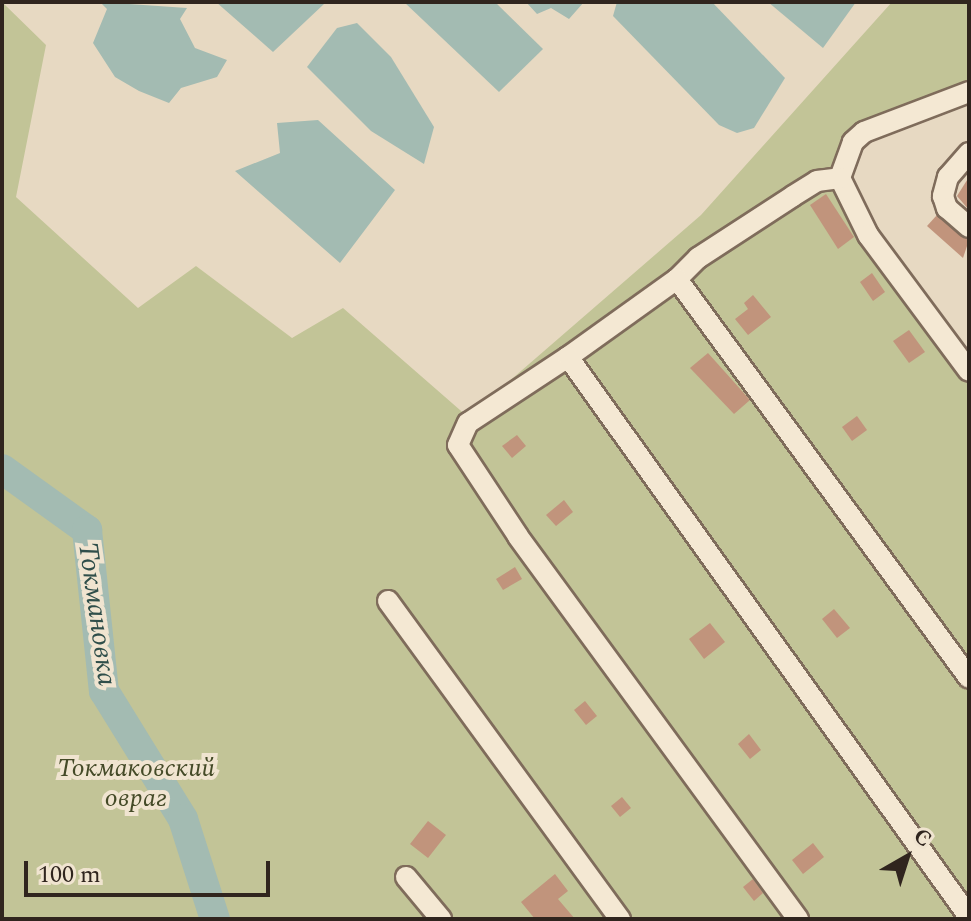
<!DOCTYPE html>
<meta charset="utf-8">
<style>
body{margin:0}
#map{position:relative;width:971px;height:921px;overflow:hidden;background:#e7d9c2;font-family:Spectral,serif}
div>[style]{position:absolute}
.green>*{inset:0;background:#c2c497}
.water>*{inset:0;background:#a3bbb2}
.river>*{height:30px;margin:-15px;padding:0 15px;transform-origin:15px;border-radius:15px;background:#a3bbb2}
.building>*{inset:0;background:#c1947c}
.roads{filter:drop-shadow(2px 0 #7f6c5b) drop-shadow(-2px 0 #7f6c5b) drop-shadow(0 2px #7f6c5b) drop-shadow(0 -2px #7f6c5b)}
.minor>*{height:20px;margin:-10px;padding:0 10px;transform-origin:10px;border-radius:10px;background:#f4e8d3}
span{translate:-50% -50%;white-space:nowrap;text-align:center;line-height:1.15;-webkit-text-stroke:8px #f0e4d0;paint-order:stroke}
.park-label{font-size:26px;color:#444a27;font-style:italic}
.water-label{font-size:28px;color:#2f4e4a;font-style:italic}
.frame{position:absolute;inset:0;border:4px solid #30251e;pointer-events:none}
.north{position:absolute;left:867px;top:817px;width:80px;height:80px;-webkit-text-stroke:6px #f0e4d0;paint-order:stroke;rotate:39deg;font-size:22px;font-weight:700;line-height:32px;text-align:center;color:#30251e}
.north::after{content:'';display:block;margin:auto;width:28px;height:36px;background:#30251e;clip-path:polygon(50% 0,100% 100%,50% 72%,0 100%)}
.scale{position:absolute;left:24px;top:861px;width:246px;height:36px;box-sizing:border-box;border:4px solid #30251e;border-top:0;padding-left:10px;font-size:24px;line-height:28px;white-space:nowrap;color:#30251e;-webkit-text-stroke:6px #f0e4d0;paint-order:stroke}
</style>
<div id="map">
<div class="green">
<div style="clip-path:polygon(2px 2px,46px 45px,16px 197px,138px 308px,196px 266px,292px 338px,343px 308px,468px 417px,701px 215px,892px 2px,969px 2px,969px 100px,845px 151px,826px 174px,969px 379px,969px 919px,2px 919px)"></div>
</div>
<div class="water">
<div style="clip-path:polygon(100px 2px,187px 8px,180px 19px,195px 48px,227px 60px,217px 77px,181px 88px,169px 103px,139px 91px,115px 77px,93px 43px,107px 9px)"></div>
<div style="clip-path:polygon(216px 2px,322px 2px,324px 4px,273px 52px)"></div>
<div style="clip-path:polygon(404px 2px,495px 2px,543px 49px,499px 92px)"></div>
<div style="clip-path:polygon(526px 2px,584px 2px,569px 19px,551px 8px,537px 14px)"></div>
<div style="clip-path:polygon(617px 2px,712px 2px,785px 78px,754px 128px,737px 133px,719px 125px,613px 16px)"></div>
<div style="clip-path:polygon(768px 2px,856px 2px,823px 48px)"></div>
<div style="clip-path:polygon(357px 23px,391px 57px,434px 127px,424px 164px,371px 131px,307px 67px,337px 28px)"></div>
<div style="clip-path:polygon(318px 120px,395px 190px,340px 263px,235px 171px,280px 153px,277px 123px)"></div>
</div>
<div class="river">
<div style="left:2px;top:469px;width:105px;rotate:35.7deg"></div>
<div style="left:87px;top:530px;width:162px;rotate:84deg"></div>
<div style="left:104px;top:691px;width:150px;rotate:58.3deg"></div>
<div style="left:183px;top:819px;width:105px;rotate:72.3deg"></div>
</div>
<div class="building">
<div style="clip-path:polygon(969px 177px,969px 210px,957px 196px)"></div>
<div style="clip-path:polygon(826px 194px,854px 237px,838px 249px,810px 205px)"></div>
<div style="clip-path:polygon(937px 215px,969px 240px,963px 258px,927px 226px)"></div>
<div style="clip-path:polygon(872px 273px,885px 292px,873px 301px,860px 282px)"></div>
<div style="clip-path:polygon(753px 295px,771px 317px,748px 335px,735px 319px,748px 309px,744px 303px)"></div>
<div style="clip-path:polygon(909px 330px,925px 352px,909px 363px,893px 341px)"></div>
<div style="clip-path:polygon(708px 353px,750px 400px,734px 414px,690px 368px)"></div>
<div style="clip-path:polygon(857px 416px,867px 430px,852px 441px,842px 427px)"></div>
<div style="clip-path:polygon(517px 435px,526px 446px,512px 458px,502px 446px)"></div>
<div style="clip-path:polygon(564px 500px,573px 512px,556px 526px,546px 515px)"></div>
<div style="clip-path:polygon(515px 567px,522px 579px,503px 590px,496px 579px)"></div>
<div style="clip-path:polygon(834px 609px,850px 628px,837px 638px,822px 619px)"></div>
<div style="clip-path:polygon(710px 623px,725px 642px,704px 659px,689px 639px)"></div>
<div style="clip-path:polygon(585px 701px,597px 716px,586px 725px,574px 710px)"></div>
<div style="clip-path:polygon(749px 734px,761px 750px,750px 759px,738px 744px)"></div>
<div style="clip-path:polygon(622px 797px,631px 808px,620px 817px,611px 806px)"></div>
<div style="clip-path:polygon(428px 821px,446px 835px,428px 858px,410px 844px)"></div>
<div style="clip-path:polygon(813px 843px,824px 857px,803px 874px,792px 860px)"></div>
<div style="clip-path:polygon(555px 874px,568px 891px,558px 899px,575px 919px,535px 919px,521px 902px)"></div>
<div style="clip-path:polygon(753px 879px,763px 893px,754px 901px,743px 887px)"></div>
</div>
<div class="roads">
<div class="minor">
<div style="left:969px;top:92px;width:112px;rotate:159.1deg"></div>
<div style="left:864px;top:132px;width:15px;rotate:138deg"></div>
<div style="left:853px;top:142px;width:38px;rotate:110deg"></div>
<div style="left:840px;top:178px;width:64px;rotate:63.8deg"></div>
<div style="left:868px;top:235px;width:169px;rotate:53.4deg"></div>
<div style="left:969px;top:153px;width:32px;rotate:131deg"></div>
<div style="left:948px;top:177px;width:20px;rotate:105deg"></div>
<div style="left:943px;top:196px;width:13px;rotate:72deg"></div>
<div style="left:947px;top:208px;width:29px;rotate:41deg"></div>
<div style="left:677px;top:279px;width:30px;rotate:-45deg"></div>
<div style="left:698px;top:258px;width:113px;rotate:-33.1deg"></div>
<div style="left:793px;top:196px;width:28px;rotate:-32deg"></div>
<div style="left:817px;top:181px;width:23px;rotate:-7deg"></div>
<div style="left:568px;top:357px;width:134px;rotate:-35.6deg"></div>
<div style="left:677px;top:279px;width:494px;rotate:53.8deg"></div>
<div style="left:388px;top:601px;width:394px;rotate:53.9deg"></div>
<div style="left:406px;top:877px;width:55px;rotate:50.2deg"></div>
<div style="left:798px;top:919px;width:474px;rotate:-126.2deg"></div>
<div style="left:518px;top:536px;width:109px;rotate:-123.4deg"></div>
<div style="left:458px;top:445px;width:24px;rotate:-66deg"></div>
<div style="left:468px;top:423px;width:120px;rotate:-33.4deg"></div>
<div style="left:568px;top:357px;width:689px;rotate:54.39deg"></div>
</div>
</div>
<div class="park-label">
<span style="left:136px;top:784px">Токмаковский<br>овраг</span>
</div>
<div class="water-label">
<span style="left:97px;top:614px;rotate:82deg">Токмановка</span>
</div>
<div class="frame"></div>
<div class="north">С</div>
<div class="scale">100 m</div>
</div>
